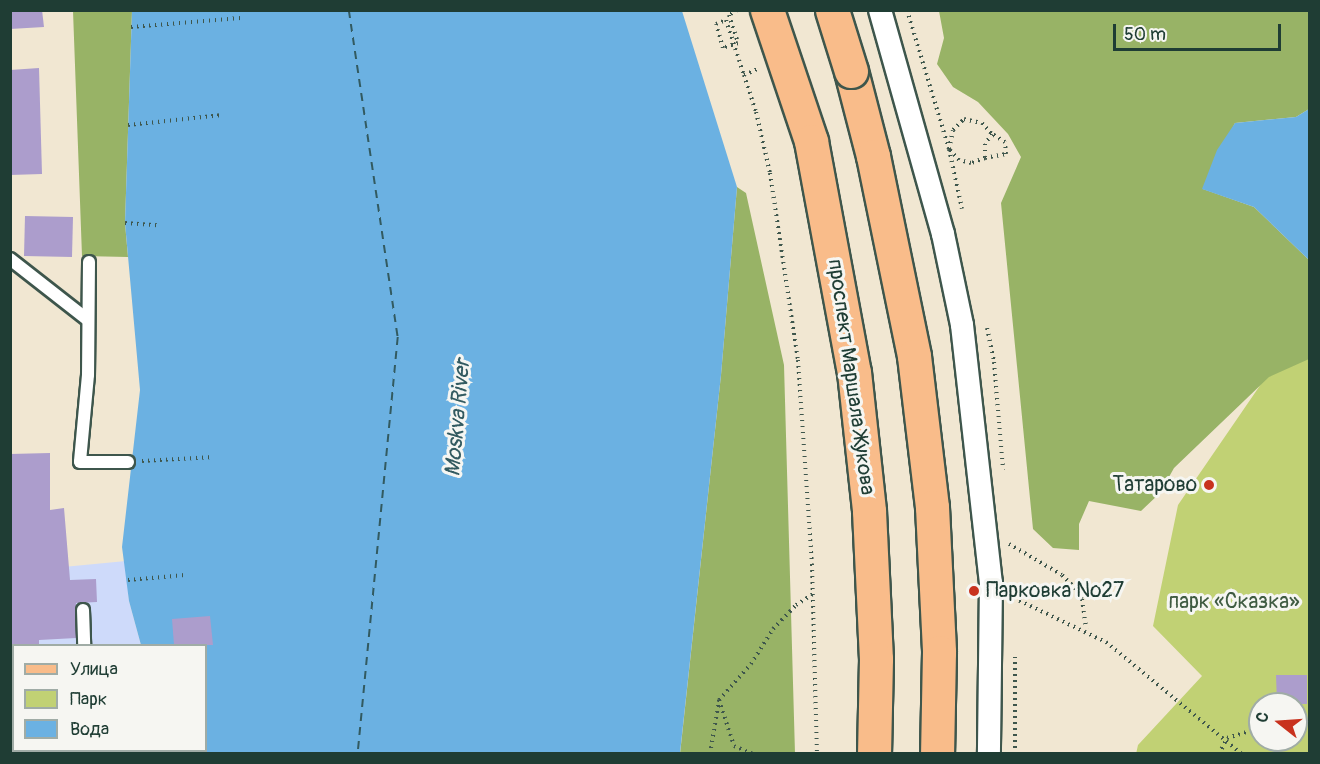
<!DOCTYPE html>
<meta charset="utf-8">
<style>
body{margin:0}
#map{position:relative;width:1320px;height:764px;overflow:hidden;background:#f1e7d2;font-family:Pangolin,sans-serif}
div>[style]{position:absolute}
.built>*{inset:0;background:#cedafa}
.green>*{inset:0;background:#c1d174}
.forest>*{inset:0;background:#98b366}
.water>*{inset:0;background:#6bb1e2}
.ferry>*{height:1.5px;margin-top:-0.75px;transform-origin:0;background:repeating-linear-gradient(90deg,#325a60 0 8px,transparent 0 14px)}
.building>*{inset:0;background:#ac9dcc}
.path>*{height:4px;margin-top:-2px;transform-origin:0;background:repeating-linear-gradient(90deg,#3e564c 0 1.5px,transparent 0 6px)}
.roads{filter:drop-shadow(2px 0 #3e564c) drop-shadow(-2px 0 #3e564c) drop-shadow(0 2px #3e564c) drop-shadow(0 -2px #3e564c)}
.lane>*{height:12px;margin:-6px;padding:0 6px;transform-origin:6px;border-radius:6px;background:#fff}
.street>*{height:22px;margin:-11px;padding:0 11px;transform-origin:11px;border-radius:11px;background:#fff}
.primary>*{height:33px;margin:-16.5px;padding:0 16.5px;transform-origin:16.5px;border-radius:16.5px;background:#f9bc8a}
.bridges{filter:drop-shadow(2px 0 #3e564c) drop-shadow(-2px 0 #3e564c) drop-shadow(0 2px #3e564c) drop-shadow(0 -2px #3e564c)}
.primary-bridge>*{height:33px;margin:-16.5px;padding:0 16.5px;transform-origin:16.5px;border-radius:16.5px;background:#f9bc8a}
.dots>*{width:16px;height:16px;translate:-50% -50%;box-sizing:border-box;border:3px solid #f6f6f2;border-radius:50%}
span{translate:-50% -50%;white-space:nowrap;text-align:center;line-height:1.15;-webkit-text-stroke:6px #f6f6f2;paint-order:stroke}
.street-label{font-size:21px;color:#1f3d34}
.poi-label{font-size:21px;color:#1f3d34}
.right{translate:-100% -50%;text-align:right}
.left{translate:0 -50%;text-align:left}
.park-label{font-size:21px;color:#3f5b41}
.water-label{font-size:22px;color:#325a60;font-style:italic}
.frame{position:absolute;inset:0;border:12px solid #1f3d34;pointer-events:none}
.legend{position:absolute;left:12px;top:644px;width:195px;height:108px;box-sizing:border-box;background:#f6f6f2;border:2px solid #a0aca6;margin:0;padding:8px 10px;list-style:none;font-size:18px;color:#1f3d34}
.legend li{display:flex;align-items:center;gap:12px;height:30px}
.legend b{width:30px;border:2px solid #a0aca6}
.north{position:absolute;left:1248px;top:692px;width:60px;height:60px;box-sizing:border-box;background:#f6f6f2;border:2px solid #a0aca6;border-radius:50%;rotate:287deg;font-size:16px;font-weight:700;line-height:24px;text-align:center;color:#1f3d34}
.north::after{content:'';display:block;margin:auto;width:21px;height:27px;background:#c8321e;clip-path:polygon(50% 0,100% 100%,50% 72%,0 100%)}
.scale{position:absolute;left:1113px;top:24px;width:168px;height:27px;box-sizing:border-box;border:3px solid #1f3d34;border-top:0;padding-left:8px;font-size:18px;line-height:21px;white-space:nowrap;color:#1f3d34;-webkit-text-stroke:4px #f6f6f2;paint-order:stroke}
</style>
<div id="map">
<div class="built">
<div style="clip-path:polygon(126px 561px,129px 601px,141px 645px,14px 646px,14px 750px,162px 751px,162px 753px,11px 754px,11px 572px)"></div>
</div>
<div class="green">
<div style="clip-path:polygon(evenodd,1309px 314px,1309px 753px,1136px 754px,1138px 745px,1202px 676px,1153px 626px,1178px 505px,1309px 314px,1260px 704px,1296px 704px,1296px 740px,1260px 740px,1260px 704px)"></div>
</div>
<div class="forest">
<div style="clip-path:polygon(73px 11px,132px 11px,125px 223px,128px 257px,82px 256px)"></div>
<div style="clip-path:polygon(939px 11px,1309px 11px,1309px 109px,1296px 117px,1235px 123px,1203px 189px,1254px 207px,1309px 260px,1309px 359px,1269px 377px,1174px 468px,1160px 493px,1141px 511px,1089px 501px,1079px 524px,1079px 550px,1053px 548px,1033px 529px,1001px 203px,1021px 157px,1008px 134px,978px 102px,953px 87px,937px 64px,944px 38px)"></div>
<div style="clip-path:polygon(737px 187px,746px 193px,784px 365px,795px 753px,680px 754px,721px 375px)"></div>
</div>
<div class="water">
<div style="clip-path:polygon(132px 11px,682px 11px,737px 187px,721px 375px,680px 753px,162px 753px,206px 750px,206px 646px,141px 645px,129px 601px,122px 547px,140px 390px,125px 223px)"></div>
<div style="clip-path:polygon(1309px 109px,1309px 260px,1254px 207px,1202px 189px,1217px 150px,1235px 123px,1296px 117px)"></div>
</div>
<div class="ferry">
<div style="left:349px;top:10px;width:331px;rotate:81.5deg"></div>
<div style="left:398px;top:337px;width:419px;rotate:95.5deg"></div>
</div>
<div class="building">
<div style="clip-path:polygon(10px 10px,42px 10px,44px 27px,10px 29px)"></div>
<div style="clip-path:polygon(39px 68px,42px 174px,10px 175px,10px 70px)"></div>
<div style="clip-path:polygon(25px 216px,73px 217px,72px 257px,24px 256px)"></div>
<div style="clip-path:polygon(50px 453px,50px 510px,64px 508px,70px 580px,96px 579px,97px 602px,76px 603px,76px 638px,39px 640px,39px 645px,10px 645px,10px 454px)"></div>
<div style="clip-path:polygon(210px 616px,213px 645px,174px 645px,172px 619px)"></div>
<div style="clip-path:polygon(1276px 675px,1307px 675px,1307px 704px,1277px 704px)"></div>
</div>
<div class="path">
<div style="left:737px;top:10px;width:9px;rotate:148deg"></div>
<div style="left:729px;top:15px;width:29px;rotate:72deg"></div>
<div style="left:738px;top:43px;width:16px;rotate:162deg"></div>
<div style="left:723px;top:48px;width:25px;rotate:-106deg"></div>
<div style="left:716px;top:24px;width:11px;rotate:-22deg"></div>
<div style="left:726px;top:20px;width:42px;rotate:72deg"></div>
<div style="left:739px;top:60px;width:16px;rotate:72deg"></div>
<div style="left:744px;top:75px;width:39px;rotate:72deg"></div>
<div style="left:756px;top:112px;width:63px;rotate:77.1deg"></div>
<div style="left:770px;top:173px;width:189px;rotate:81.5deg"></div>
<div style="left:798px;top:360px;width:204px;rotate:86.1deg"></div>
<div style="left:812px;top:564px;width:190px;rotate:88.5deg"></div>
<div style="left:907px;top:10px;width:145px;rotate:73.2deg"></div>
<div style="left:949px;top:149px;width:61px;rotate:77.8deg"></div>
<div style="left:131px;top:27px;width:110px;rotate:-4.7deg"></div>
<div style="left:744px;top:75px;width:17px;rotate:-24deg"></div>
<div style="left:964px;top:119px;width:18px;rotate:13deg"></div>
<div style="left:982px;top:123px;width:15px;rotate:48deg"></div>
<div style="left:992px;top:134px;width:12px;rotate:125deg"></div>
<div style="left:985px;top:144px;width:14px;rotate:90deg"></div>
<div style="left:985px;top:158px;width:15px;rotate:160deg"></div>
<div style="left:971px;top:163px;width:12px;rotate:-166deg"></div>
<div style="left:959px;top:160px;width:15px;rotate:-132deg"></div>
<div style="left:949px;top:149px;width:19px;rotate:-78deg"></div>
<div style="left:953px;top:130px;width:16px;rotate:-45deg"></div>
<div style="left:128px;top:125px;width:95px;rotate:-6.1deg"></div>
<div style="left:985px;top:158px;width:21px;rotate:-11deg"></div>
<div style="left:1006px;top:154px;width:12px;rotate:-95deg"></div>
<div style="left:1005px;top:142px;width:15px;rotate:-148deg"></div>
<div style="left:125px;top:223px;width:32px;rotate:4deg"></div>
<div style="left:987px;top:328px;width:35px;rotate:78deg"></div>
<div style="left:994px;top:362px;width:108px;rotate:85.2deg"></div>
<div style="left:142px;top:461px;width:71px;rotate:-3.2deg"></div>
<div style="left:1009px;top:544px;width:61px;rotate:30.3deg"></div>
<div style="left:1062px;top:575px;width:18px;rotate:45deg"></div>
<div style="left:1075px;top:588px;width:13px;rotate:58deg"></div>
<div style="left:1082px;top:599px;width:30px;rotate:82deg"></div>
<div style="left:128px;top:580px;width:57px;rotate:-5deg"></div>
<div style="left:1014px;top:598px;width:102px;rotate:25.6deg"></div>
<div style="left:1106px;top:642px;width:176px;rotate:39.5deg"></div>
<div style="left:719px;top:700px;width:48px;rotate:-48.4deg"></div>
<div style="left:751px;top:664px;width:41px;rotate:-57.8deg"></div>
<div style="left:773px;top:629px;width:33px;rotate:-46deg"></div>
<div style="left:796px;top:605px;width:20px;rotate:-33deg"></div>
<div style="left:710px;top:754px;width:55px;rotate:-80.5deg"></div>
<div style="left:719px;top:700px;width:48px;rotate:71.9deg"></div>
<div style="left:734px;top:746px;width:21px;rotate:23deg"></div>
<div style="left:1015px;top:754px;width:100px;rotate:-90deg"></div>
<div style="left:1219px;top:754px;width:18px;rotate:-63deg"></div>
<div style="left:1227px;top:738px;width:34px;rotate:-17deg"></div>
</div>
<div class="roads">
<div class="lane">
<div style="left:10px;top:259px;width:99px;rotate:38deg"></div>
<div style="left:89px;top:262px;width:113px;rotate:90.5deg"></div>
<div style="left:88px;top:375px;width:87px;rotate:95.3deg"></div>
<div style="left:80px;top:462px;width:48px"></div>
<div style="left:83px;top:610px;width:36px;rotate:88deg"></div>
<div style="left:87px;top:750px;width:4px;rotate:76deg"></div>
</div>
<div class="street">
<div style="left:880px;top:10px;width:233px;rotate:74.3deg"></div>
<div style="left:943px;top:234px;width:93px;rotate:78.2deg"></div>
<div style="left:962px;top:325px;width:260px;rotate:83.6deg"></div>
<div style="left:991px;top:583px;width:171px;rotate:90.7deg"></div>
</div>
<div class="primary">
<div style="left:851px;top:71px;width:88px;rotate:75.5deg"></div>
<div style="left:873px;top:156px;width:204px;rotate:78.4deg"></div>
<div style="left:914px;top:356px;width:152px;rotate:83.2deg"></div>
<div style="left:932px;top:507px;width:145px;rotate:87.2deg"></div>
<div style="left:939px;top:652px;width:102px;rotate:91.1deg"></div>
</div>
</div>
<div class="bridges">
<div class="primary-bridge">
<div style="left:767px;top:10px;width:138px;rotate:71.4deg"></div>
<div style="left:811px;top:141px;width:235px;rotate:79.5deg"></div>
<div style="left:854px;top:372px;width:140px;rotate:83.8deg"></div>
<div style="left:869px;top:511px;width:148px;rotate:87.3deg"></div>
<div style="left:876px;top:659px;width:95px;rotate:91.2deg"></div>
<div style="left:832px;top:10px;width:64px;rotate:72.7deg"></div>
</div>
</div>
<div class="dots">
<div style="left:1209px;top:485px;background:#c8321e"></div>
<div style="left:974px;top:591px;background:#c8321e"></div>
</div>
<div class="street-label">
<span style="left:851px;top:377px;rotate:82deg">проспект Маршала Жукова</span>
</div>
<div class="poi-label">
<span class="right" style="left:1197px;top:485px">Татарово</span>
<span class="left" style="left:986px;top:591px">Парковка №27</span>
</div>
<div class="park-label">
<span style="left:1234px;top:602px">парк «Сказка»</span>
</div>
<div class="water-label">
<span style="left:458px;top:418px;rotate:-85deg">Moskva River</span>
</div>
<div class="frame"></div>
<ul class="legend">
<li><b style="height:8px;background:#f9bc8a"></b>Улица</li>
<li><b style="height:16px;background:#c1d174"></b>Парк</li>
<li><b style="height:16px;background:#6bb1e2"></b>Вода</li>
</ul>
<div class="north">С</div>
<div class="scale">50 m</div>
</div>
